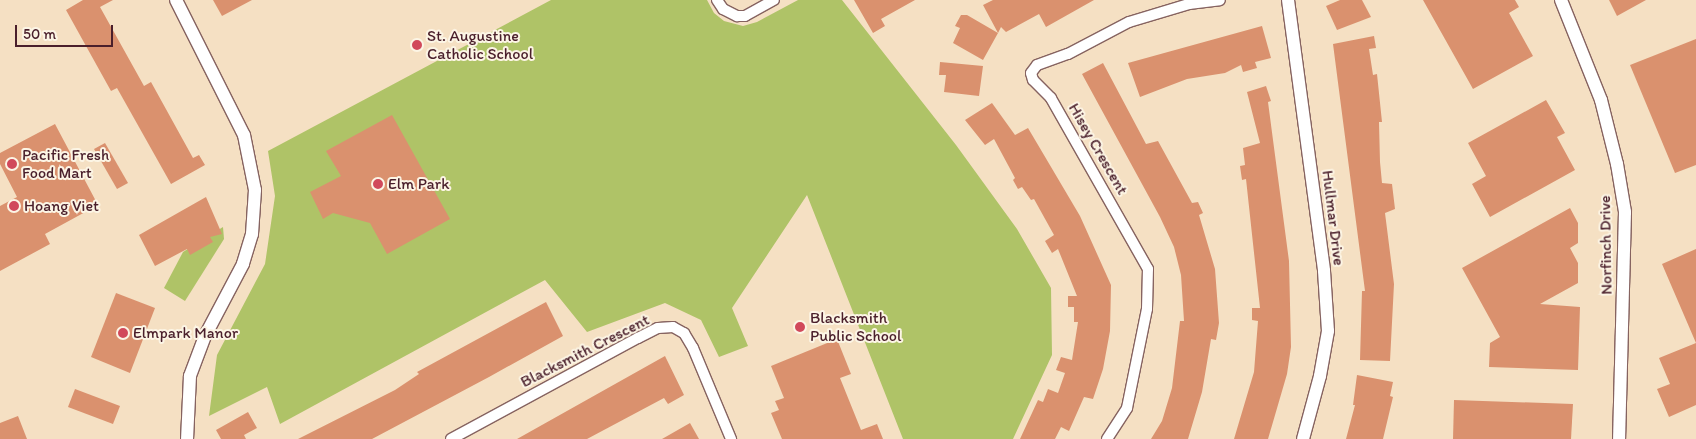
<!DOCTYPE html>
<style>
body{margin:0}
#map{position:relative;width:1696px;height:439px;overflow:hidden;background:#f5e0c3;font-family:Itim,sans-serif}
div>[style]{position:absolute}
.green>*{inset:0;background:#afc367}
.building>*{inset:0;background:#da916e}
.roads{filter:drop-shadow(1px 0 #866360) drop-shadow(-1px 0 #866360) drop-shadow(0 1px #866360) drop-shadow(0 -1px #866360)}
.minor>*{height:10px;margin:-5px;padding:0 5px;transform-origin:5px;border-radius:5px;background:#fff}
.tertiary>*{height:12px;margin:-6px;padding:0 6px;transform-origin:6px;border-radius:6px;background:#fff}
.dots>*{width:14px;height:14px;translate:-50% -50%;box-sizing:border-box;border:2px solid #fcf5e5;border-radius:50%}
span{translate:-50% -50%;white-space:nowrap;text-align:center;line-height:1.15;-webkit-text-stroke:4px #fcf5e5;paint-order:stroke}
.poi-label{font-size:16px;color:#4a1f2b}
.left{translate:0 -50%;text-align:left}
.street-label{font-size:16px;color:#4a1f2b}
.scale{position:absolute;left:15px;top:25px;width:98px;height:22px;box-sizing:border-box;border:2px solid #4a1f2b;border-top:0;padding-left:6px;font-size:15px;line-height:18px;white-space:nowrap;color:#4a1f2b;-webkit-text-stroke:4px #fcf5e5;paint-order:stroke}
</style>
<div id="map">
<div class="green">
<div style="clip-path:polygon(551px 0,707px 0,714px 13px,724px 21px,743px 26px,757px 22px,798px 0,842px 0,956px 145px,1017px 229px,1051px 288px,1052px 355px,1013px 439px,903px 439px,807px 195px,732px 308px,748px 346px,719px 357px,701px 320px,665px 303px,587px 332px,545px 280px,280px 424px,267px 387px,209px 416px,217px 355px,265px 264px,275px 196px,268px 151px)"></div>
<div style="clip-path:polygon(223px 227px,224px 239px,185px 301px,164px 288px,183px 252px)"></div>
</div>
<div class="building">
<div style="clip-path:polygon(83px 0,113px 0,100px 7px,144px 86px,151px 82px,193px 158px,199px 155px,205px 165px,171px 184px,117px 88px,111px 91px,66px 10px)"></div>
<div style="clip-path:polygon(213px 0,252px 0,222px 16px)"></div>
<div style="clip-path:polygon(854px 0,915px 0,881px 19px,885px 26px,873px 33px)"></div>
<div style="clip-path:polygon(993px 0,1094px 0,1046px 27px,1039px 14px,1006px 32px,1001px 27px,998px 33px,983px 5px)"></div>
<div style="clip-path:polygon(1340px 0,1362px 0,1371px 17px,1337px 30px,1326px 6px)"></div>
<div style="clip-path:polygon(1423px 0,1515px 0,1519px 7px,1509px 13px,1533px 56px,1473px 89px)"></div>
<div style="clip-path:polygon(1609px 0,1646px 0,1617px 16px)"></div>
<div style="clip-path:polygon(961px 15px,967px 15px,998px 33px,983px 60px,953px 43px,960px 28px,955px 26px)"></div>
<div style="clip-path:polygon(1262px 26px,1271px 58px,1255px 62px,1257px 68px,1243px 72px,1241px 65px,1225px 73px,1187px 79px,1140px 97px,1128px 63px)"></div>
<div style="clip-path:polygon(1374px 36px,1376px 48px,1369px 49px,1373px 75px,1377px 74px,1382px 122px,1379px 122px,1380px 162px,1382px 183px,1392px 184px,1395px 209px,1385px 213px,1394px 284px,1390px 361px,1360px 360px,1362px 291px,1365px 291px,1333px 44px)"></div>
<div style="clip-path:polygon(1696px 39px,1696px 165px,1675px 173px,1630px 65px)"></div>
<div style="clip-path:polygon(940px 62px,983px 66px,979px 96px,944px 92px,946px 75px,939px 75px)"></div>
<div style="clip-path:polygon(1103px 63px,1146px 144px,1158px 141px,1192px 203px,1198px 202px,1203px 213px,1199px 215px,1215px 269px,1219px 323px,1216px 340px,1211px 339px,1202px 392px,1188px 439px,1151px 439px,1162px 421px,1172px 388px,1180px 321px,1184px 321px,1181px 275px,1174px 247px,1160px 217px,1082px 74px)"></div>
<div style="clip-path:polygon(1266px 86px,1271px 101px,1268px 102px,1289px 261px,1291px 347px,1287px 374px,1268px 439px,1234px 439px,1254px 372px,1258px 321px,1252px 320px,1252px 308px,1260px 308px,1246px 179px,1242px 180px,1240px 166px,1245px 165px,1243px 148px,1260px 143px,1247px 92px)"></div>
<div style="clip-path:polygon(1546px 100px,1565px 133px,1557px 137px,1575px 170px,1490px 217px,1472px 184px,1486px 176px,1468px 143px)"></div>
<div style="clip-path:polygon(992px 103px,1015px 135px,1028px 128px,1080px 216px,1111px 285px,1110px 331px,1103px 369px,1093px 399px,1084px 397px,1069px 431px,1061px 427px,1055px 439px,1020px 439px,1038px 400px,1043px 402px,1048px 389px,1058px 393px,1065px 373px,1056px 370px,1061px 357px,1072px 360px,1078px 322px,1074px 322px,1074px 307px,1068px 307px,1068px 296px,1077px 296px,1058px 249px,1052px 253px,1045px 241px,1054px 235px,1034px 199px,1031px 200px,1022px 187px,1018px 189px,1013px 180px,1015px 178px,994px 139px,985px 145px,965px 120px)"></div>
<div style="clip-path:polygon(392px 115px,450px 219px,387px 254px,370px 223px,333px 213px,323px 219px,310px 192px,341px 176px,326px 151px)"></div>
<div style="clip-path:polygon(55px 124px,98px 205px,45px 234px,50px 244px,0 271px,0 206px,17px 197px,0 164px,0 153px)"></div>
<div style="clip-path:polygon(105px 143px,128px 183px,117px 189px,94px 149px)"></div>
<div style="clip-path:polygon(206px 197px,222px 234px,210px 237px,213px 242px,190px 255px,187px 249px,155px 266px,139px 235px)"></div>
<div style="clip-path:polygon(1570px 208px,1578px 223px,1578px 243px,1570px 248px,1578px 263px,1578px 283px,1540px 304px,1580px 307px,1578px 370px,1489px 367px,1490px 343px,1500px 337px,1462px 268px)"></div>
<div style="clip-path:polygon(1696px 249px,1696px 405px,1669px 417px,1657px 389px,1670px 384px,1659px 358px,1696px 343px,1662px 264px)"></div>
<div style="clip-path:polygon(116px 293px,155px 308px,130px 373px,91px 357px)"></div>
<div style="clip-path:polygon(546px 302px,563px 336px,489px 377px,372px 439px,298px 439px,395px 390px,419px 374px,417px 372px)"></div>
<div style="clip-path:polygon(837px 339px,851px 374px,840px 378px,861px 430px,877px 424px,883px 439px,782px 439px,771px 413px,779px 410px,775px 401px,784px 398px,771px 366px)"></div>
<div style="clip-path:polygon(665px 356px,684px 395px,668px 404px,664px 398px,587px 439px,517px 439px)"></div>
<div style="clip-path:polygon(1357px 375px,1393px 382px,1390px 396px,1393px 397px,1383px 439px,1346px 439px,1355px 405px,1353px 405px)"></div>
<div style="clip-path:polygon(75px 389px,120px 406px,113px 424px,68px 407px)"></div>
<div style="clip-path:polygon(1454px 400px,1573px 404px,1571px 439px,1453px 439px)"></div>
<div style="clip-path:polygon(248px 412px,257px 428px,244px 435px,246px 439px,221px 439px,216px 430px)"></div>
<div style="clip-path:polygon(18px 416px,27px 439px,0 439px,0 423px)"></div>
<div style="clip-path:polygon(690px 423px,699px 439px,662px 439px)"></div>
</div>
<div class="roads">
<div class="minor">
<div style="left:717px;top:0;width:11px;rotate:56deg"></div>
<div style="left:723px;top:9px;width:16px;rotate:27deg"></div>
<div style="left:737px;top:16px;width:8px"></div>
<div style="left:745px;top:16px;width:33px;rotate:-29deg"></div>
<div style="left:451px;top:439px;width:213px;rotate:-28.4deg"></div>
<div style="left:638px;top:338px;width:22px;rotate:-27deg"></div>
<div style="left:658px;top:328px;width:15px;rotate:-4deg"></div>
<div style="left:673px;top:327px;width:13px;rotate:29deg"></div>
<div style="left:684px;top:333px;width:17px;rotate:59deg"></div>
<div style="left:693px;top:348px;width:99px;rotate:67.3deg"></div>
<div style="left:1107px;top:439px;width:37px;rotate:-57deg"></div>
<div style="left:1127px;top:408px;width:101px;rotate:-78.6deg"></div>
<div style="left:1147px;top:309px;width:40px;rotate:-88.6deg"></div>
<div style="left:1148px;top:269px;width:197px;rotate:-119.6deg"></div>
<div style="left:1051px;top:98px;width:25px;rotate:-135deg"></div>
<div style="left:1033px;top:80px;width:7px;rotate:-106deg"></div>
<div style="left:1031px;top:73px;width:10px;rotate:-53deg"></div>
<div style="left:1037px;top:65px;width:33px;rotate:-20deg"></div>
<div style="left:1068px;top:54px;width:69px;rotate:-27.7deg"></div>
<div style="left:1129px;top:22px;width:63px;rotate:-16.7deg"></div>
<div style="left:1189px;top:4px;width:31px;rotate:-7deg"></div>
</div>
<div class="tertiary">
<div style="left:176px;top:0;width:151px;rotate:63.3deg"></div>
<div style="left:244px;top:135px;width:56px;rotate:78.7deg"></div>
<div style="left:255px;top:190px;width:44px;rotate:93.9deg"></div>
<div style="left:252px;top:234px;width:31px;rotate:107deg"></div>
<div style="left:243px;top:264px;width:81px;rotate:117.8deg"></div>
<div style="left:205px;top:336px;width:43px;rotate:110.6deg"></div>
<div style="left:190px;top:376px;width:63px;rotate:92.7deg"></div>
<div style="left:1288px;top:0;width:273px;rotate:82.4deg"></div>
<div style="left:1324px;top:271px;width:60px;rotate:86.2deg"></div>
<div style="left:1328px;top:331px;width:46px;rotate:100.1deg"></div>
<div style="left:1320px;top:376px;width:65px;rotate:105.1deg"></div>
<div style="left:1561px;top:0;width:108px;rotate:68.2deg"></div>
<div style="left:1601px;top:100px;width:66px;rotate:76deg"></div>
<div style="left:1617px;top:164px;width:49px;rotate:80.5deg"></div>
<div style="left:1625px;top:212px;width:227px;rotate:91.5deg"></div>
</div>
</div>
<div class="dots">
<div style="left:417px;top:45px;background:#d1495b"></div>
<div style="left:12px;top:164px;background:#d1495b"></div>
<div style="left:378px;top:184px;background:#d1495b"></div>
<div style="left:14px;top:206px;background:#d1495b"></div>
<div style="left:800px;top:327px;background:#d1495b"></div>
<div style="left:123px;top:333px;background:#d1495b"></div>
</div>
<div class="poi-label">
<span class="left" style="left:427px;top:45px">St. Augustine<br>Catholic School</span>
<span class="left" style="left:22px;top:164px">Pacific Fresh<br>Food Mart</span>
<span class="left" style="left:388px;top:184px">Elm Park</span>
<span class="left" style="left:24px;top:206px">Hoang Viet</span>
<span class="left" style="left:810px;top:327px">Blacksmith<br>Public School</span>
<span class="left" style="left:133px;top:333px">Elmpark Manor</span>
</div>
<div class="street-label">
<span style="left:1098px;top:149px;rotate:60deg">Hisey Crescent</span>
<span style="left:1333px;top:218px;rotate:83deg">Hullmar Drive</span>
<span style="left:1606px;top:245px;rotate:-91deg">Norfinch Drive</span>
<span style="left:585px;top:351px;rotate:-27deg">Blacksmith Crescent</span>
</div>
<div class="scale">50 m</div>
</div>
